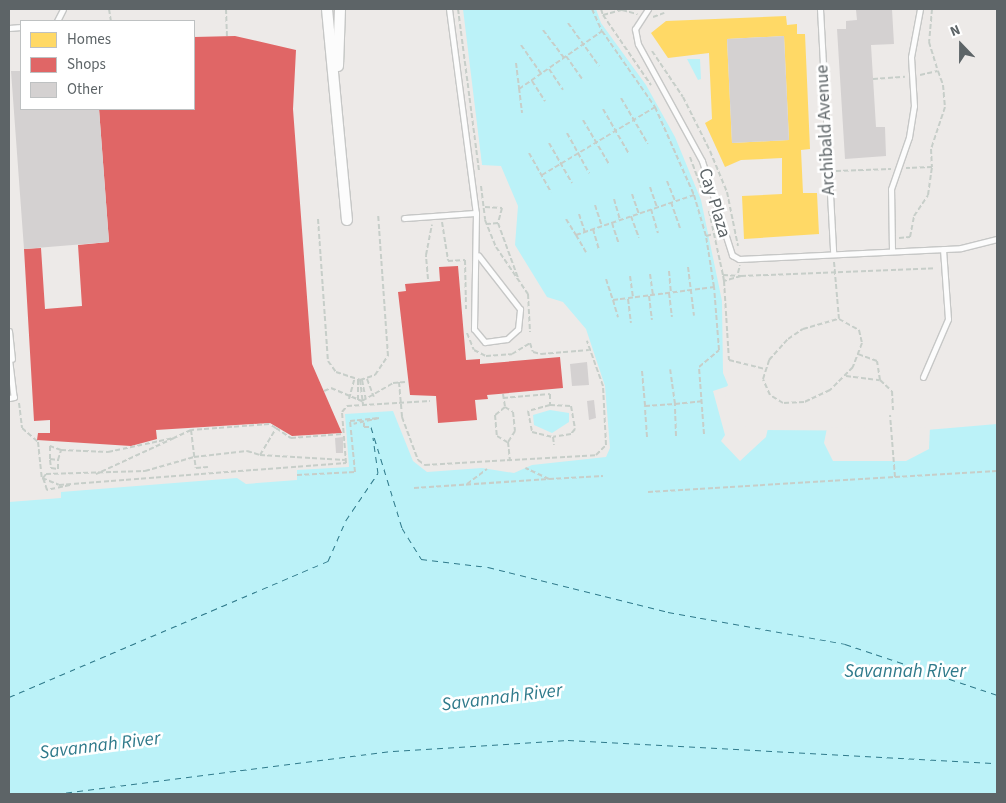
<!DOCTYPE html>
<style>
body{margin:0}
#map{position:relative;width:1006px;height:803px;overflow:hidden;background:#edeae8;font-family:"Source Sans 3",sans-serif}
div>[style]{position:absolute}
.water>*{inset:0;background:#bbf2f8}
.pier>*{inset:0;background:#edeae8}
.homes>*{inset:0;background:#ffd966}
.shops>*{inset:0;background:#e06666}
.ferry>*{height:1px;margin-top:-0.5px;transform-origin:0;background:repeating-linear-gradient(90deg,#2f7a8b 0 6px,transparent 0 11px)}
.building>*{inset:0;background:#d4d1d1}
.path>*{height:2px;margin-top:-1px;transform-origin:0;background:repeating-linear-gradient(90deg,#c7cec9 0 5px,transparent 0 7.5px)}
.roads{filter:drop-shadow(1px 0 #c6c7c6) drop-shadow(-1px 0 #c6c7c6) drop-shadow(0 1px #c6c7c6) drop-shadow(0 -1px #c6c7c6)}
.lane>*{height:5px;margin:-2.5px;padding:0 2.5px;transform-origin:2.5px;border-radius:2.5px;background:#fcfcfc}
.street>*{height:10px;margin:-5px;padding:0 5px;transform-origin:5px;border-radius:5px;background:#fcfcfc}
span{translate:-50% -50%;white-space:nowrap;text-align:center;line-height:1.15;-webkit-text-stroke:5px #fff;paint-order:stroke}
.street-label{font-size:18px;color:#5d6467}
.water-label{font-size:19px;color:#2f7a8b;font-style:italic}
.frame{position:absolute;inset:0;border:10px solid #5d6467;pointer-events:none}
.legend{position:absolute;left:20px;top:20px;width:175px;height:90px;box-sizing:border-box;background:#fff;border:1px solid #bec1c2;margin:0;padding:6px 9px;list-style:none;font-size:15px;color:#5d6467}
.legend li{display:flex;align-items:center;gap:10px;height:25px}
.legend b{width:25px;border:1px solid #bec1c2}
.north{position:absolute;left:936px;top:20px;width:50px;height:50px;-webkit-text-stroke:4px #fff;paint-order:stroke;rotate:338deg;font-size:14px;font-weight:700;line-height:20px;text-align:center;color:#5d6467}
.north::after{content:'';display:block;margin:auto;width:18px;height:22px;background:#5d6467;clip-path:polygon(50% 0,100% 100%,50% 72%,0 100%)}
</style>
<div id="map">
<div class="water">
<div style="clip-path:polygon(463px 9px,596px 9px,601px 23px,646px 85px,675px 137px,701px 200px,722px 301px,723px 373px,728px 385px,722px 395px,745px 430px,915px 431px,997px 424px,997px 794px,9px 794px,9px 502px,61px 498px,61px 492px,237px 478px,246px 484px,297px 480px,297px 470px,349px 467px,345px 414px,393px 411px,413px 461px,427px 472px,482px 468px,514px 473px,532px 465px,606px 457px,610px 448px,605px 386px,586px 329px,563px 302px,547px 297px,515px 245px,518px 206px,501px 166px,482px 165px)"></div>
<div style="clip-path:polygon(687px 59px,700px 59px,701px 79px,698px 80px)"></div>
<div style="clip-path:polygon(550px 410px,569px 413px,569px 422px,552px 433px,534px 425px,533px 415px)"></div>
</div>
<div class="pier">
<div style="clip-path:polygon(460px 9px,462px 9px,482px 168px,479px 166px)"></div>
<div style="clip-path:polygon(728px 386px,725px 395px,746px 428px,768px 428px,766px 437px,740px 461px,721px 441px,725px 435px,713px 391px)"></div>
<div style="clip-path:polygon(930px 427px,929px 449px,906px 461px,833px 461px,824px 443px,827px 428px)"></div>
</div>
<div class="homes">
<div style="clip-path:polygon(evenodd,786px 16px,787px 25px,797px 24px,797px 34px,805px 34px,810px 149px,801px 150px,803px 193px,817px 193px,819px 234px,744px 239px,742px 196px,782px 194px,782px 158px,741px 160px,725px 167px,705px 123px,712px 119px,709px 53px,668px 58px,651px 33px,666px 21px,786px 16px,784px 36px,789px 140px,732px 143px,727px 39px,784px 36px)"></div>
</div>
<div class="shops">
<div style="clip-path:polygon(235px 36px,296px 50px,293px 109px,312px 364px,342px 433px,292px 436px,270px 423px,156px 430px,157px 439px,131px 446px,37px 440px,38px 433px,50px 433px,50px 420px,34px 421px,24px 249px,41px 248px,45px 309px,82px 306px,78px 245px,109px 242px,99px 109px,194px 109px,194px 37px)"></div>
<div style="clip-path:polygon(458px 266px,466px 360px,480px 359px,480px 364px,560px 357px,563px 388px,487px 395px,488px 399px,475px 400px,477px 420px,438px 423px,436px 396px,410px 395px,398px 292px,406px 291px,405px 284px,440px 281px,439px 267px)"></div>
</div>
<div class="ferry">
<div style="left:371px;top:427px;width:106px;rotate:72.9deg"></div>
<div style="left:402px;top:528px;width:36px;rotate:58deg"></div>
<div style="left:421px;top:559px;width:67px;rotate:6.8deg"></div>
<div style="left:488px;top:567px;width:186px;rotate:14deg"></div>
<div style="left:668px;top:612px;width:180px;rotate:10.2deg"></div>
<div style="left:845px;top:644px;width:160px;rotate:18.5deg"></div>
<div style="left:9px;top:697px;width:347px;rotate:-23.1deg"></div>
<div style="left:328px;top:561px;width:45px;rotate:-66.3deg"></div>
<div style="left:346px;top:520px;width:57px;rotate:-55.8deg"></div>
<div style="left:378px;top:473px;width:36px;rotate:-98deg"></div>
<div style="left:55px;top:794px;width:341px;rotate:-7.3deg"></div>
<div style="left:393px;top:751px;width:175px;rotate:-3.6deg"></div>
<div style="left:568px;top:740px;width:430px;rotate:3.1deg"></div>
</div>
<div class="building">
<div style="clip-path:polygon(892px 9px,894px 44px,871px 45px,876px 127px,885px 127px,886px 156px,845px 159px,837px 29px,846px 29px,846px 21px,857px 20px,856px 10px)"></div>
<div style="clip-path:polygon(784px 36px,789px 140px,732px 143px,727px 39px)"></div>
<div style="clip-path:polygon(11px 71px,21px 71px,21px 109px,99px 109px,109px 242px,24px 249px)"></div>
<div style="clip-path:polygon(587px 362px,589px 385px,572px 386px,570px 364px)"></div>
<div style="clip-path:polygon(594px 400px,596px 418px,589px 420px,587px 401px)"></div>
<div style="clip-path:polygon(343px 437px,343px 453px,336px 453px,335px 438px)"></div>
</div>
<div class="path">
<div style="left:109px;top:9px;width:12px;rotate:81deg"></div>
<div style="left:226px;top:9px;width:27px;rotate:88deg"></div>
<div style="left:458px;top:9px;width:163px;rotate:82.6deg"></div>
<div style="left:592px;top:9px;width:24px;rotate:66deg"></div>
<div style="left:601px;top:9px;width:6px;rotate:72deg"></div>
<div style="left:603px;top:15px;width:20px;rotate:-15deg"></div>
<div style="left:622px;top:10px;width:16px;rotate:15deg"></div>
<div style="left:932px;top:9px;width:33px;rotate:95deg"></div>
<div style="left:929px;top:42px;width:30px;rotate:73deg"></div>
<div style="left:603px;top:15px;width:85px;rotate:55.6deg"></div>
<div style="left:653px;top:17px;width:12px;rotate:-20deg"></div>
<div style="left:568px;top:23px;width:53px;rotate:54.2deg"></div>
<div style="left:543px;top:30px;width:35px;rotate:53deg"></div>
<div style="left:521px;top:45px;width:35px;rotate:55deg"></div>
<div style="left:652px;top:51px;width:55px;rotate:56deg"></div>
<div style="left:683px;top:97px;width:60px;rotate:63.4deg"></div>
<div style="left:710px;top:151px;width:44px;rotate:67.5deg"></div>
<div style="left:727px;top:192px;width:55px;rotate:78.5deg"></div>
<div style="left:566px;top:56px;width:28px;rotate:55deg"></div>
<div style="left:516px;top:63px;width:26px;rotate:83deg"></div>
<div style="left:519px;top:89px;width:101px;rotate:-34.9deg"></div>
<div style="left:602px;top:31px;width:93px;rotate:55.1deg"></div>
<div style="left:549px;top:69px;width:25px;rotate:56deg"></div>
<div style="left:920px;top:75px;width:18px;rotate:-13deg"></div>
<div style="left:938px;top:71px;width:15px;rotate:70deg"></div>
<div style="left:943px;top:85px;width:22px;rotate:85deg"></div>
<div style="left:945px;top:107px;width:44px;rotate:108.4deg"></div>
<div style="left:931px;top:149px;width:18px;rotate:87deg"></div>
<div style="left:873px;top:79px;width:32px;rotate:-4deg"></div>
<div style="left:532px;top:81px;width:24px;rotate:57deg"></div>
<div style="left:519px;top:88px;width:25px;rotate:83deg"></div>
<div style="left:621px;top:98px;width:53px;rotate:59.6deg"></div>
<div style="left:603px;top:109px;width:52px;rotate:60deg"></div>
<div style="left:583px;top:120px;width:51px;rotate:59.4deg"></div>
<div style="left:567px;top:133px;width:46px;rotate:61.2deg"></div>
<div style="left:549px;top:143px;width:46px;rotate:60.1deg"></div>
<div style="left:529px;top:153px;width:45px;rotate:60.6deg"></div>
<div style="left:690px;top:157px;width:40px;rotate:69.8deg"></div>
<div style="left:836px;top:171px;width:55px;rotate:-2.1deg"></div>
<div style="left:542px;top:175px;width:132px;rotate:-31deg"></div>
<div style="left:655px;top:107px;width:96px;rotate:66.1deg"></div>
<div style="left:667px;top:181px;width:22px;rotate:68deg"></div>
<div style="left:481px;top:186px;width:34px;rotate:83deg"></div>
<div style="left:485px;top:220px;width:29px;rotate:68deg"></div>
<div style="left:496px;top:247px;width:57px;rotate:55.8deg"></div>
<div style="left:528px;top:294px;width:38px;rotate:87deg"></div>
<div style="left:650px;top:187px;width:21px;rotate:71deg"></div>
<div style="left:632px;top:194px;width:21px;rotate:71deg"></div>
<div style="left:614px;top:199px;width:22px;rotate:74deg"></div>
<div style="left:671px;top:202px;width:28px;rotate:71deg"></div>
<div style="left:595px;top:205px;width:22px;rotate:72deg"></div>
<div style="left:485px;top:207px;width:17px;rotate:3deg"></div>
<div style="left:502px;top:208px;width:16px;rotate:105deg"></div>
<div style="left:498px;top:223px;width:11px;rotate:175deg"></div>
<div style="left:651px;top:209px;width:25px;rotate:74deg"></div>
<div style="left:709px;top:211px;width:66px;rotate:77.7deg"></div>
<div style="left:579px;top:214px;width:19px;rotate:72deg"></div>
<div style="left:631px;top:216px;width:23px;rotate:70deg"></div>
<div style="left:318px;top:219px;width:142px;rotate:86deg"></div>
<div style="left:328px;top:361px;width:14px;rotate:54deg"></div>
<div style="left:336px;top:372px;width:25px;rotate:18deg"></div>
<div style="left:360px;top:380px;width:16px;rotate:-18deg"></div>
<div style="left:375px;top:375px;width:23px;rotate:-56deg"></div>
<div style="left:388px;top:356px;width:142px;rotate:-94deg"></div>
<div style="left:566px;top:219px;width:19px;rotate:58deg"></div>
<div style="left:576px;top:235px;width:125px;rotate:-18.7deg"></div>
<div style="left:694px;top:195px;width:43px;rotate:73.7deg"></div>
<div style="left:706px;top:236px;width:8px;rotate:-14deg"></div>
<div style="left:442px;top:222px;width:39px;rotate:81deg"></div>
<div style="left:448px;top:261px;width:17px;rotate:-3deg"></div>
<div style="left:465px;top:260px;width:49px;rotate:88.8deg"></div>
<div style="left:498px;top:223px;width:59px;rotate:70deg"></div>
<div style="left:612px;top:223px;width:22px;rotate:72deg"></div>
<div style="left:593px;top:229px;width:22px;rotate:74deg"></div>
<div style="left:576px;top:235px;width:20px;rotate:60deg"></div>
<div style="left:899px;top:238px;width:11px;rotate:-5deg"></div>
<div style="left:910px;top:237px;width:21px;rotate:-79deg"></div>
<div style="left:914px;top:216px;width:25px;rotate:-56deg"></div>
<div style="left:928px;top:195px;width:28px;rotate:-82deg"></div>
<div style="left:932px;top:167px;width:26px;rotate:178deg"></div>
<div style="left:834px;top:262px;width:57px;rotate:85deg"></div>
<div style="left:688px;top:267px;width:49px;rotate:83deg"></div>
<div style="left:669px;top:271px;width:22px;rotate:85deg"></div>
<div style="left:738px;top:273px;width:8px;rotate:-76deg"></div>
<div style="left:650px;top:274px;width:21px;rotate:82deg"></div>
<div style="left:630px;top:276px;width:22px;rotate:82deg"></div>
<div style="left:741px;top:276px;width:195px;rotate:-2.3deg"></div>
<div style="left:428px;top:279px;width:24px;rotate:-95deg"></div>
<div style="left:426px;top:255px;width:31px;rotate:-79deg"></div>
<div style="left:606px;top:279px;width:22px;rotate:72deg"></div>
<div style="left:613px;top:300px;width:102px;rotate:-7.3deg"></div>
<div style="left:714px;top:287px;width:52px;rotate:-98.9deg"></div>
<div style="left:724px;top:281px;width:6px;rotate:-99deg"></div>
<div style="left:723px;top:275px;width:18px;rotate:3deg"></div>
<div style="left:741px;top:276px;width:18px;rotate:164deg"></div>
<div style="left:724px;top:281px;width:79px;rotate:86.4deg"></div>
<div style="left:729px;top:360px;width:38px;rotate:14deg"></div>
<div style="left:669px;top:293px;width:24px;rotate:83deg"></div>
<div style="left:649px;top:296px;width:24px;rotate:83deg"></div>
<div style="left:628px;top:299px;width:24px;rotate:83deg"></div>
<div style="left:613px;top:300px;width:18px;rotate:74deg"></div>
<div style="left:839px;top:319px;width:23px;rotate:29deg"></div>
<div style="left:859px;top:330px;width:13px;rotate:77deg"></div>
<div style="left:862px;top:343px;width:26px;rotate:111deg"></div>
<div style="left:853px;top:367px;width:33px;rotate:135deg"></div>
<div style="left:830px;top:390px;width:29px;rotate:155deg"></div>
<div style="left:804px;top:402px;width:21px;rotate:177deg"></div>
<div style="left:783px;top:403px;width:15px;rotate:-148deg"></div>
<div style="left:770px;top:395px;width:17px;rotate:-114deg"></div>
<div style="left:763px;top:379px;width:20px;rotate:-72deg"></div>
<div style="left:769px;top:360px;width:28px;rotate:-48deg"></div>
<div style="left:788px;top:339px;width:18px;rotate:-34deg"></div>
<div style="left:803px;top:329px;width:37px;rotate:-16deg"></div>
<div style="left:467px;top:333px;width:18px;rotate:68deg"></div>
<div style="left:474px;top:350px;width:13px;rotate:27deg"></div>
<div style="left:486px;top:356px;width:26px;rotate:-4deg"></div>
<div style="left:512px;top:354px;width:21px;rotate:-31deg"></div>
<div style="left:530px;top:343px;width:9px;rotate:72deg"></div>
<div style="left:533px;top:352px;width:8px;rotate:14deg"></div>
<div style="left:541px;top:354px;width:48px;rotate:-4.8deg"></div>
<div style="left:642px;top:371px;width:35px;rotate:85deg"></div>
<div style="left:846px;top:376px;width:34px;rotate:7deg"></div>
<div style="left:880px;top:380px;width:19px;rotate:-99deg"></div>
<div style="left:877px;top:361px;width:20px;rotate:-160deg"></div>
<div style="left:367px;top:379px;width:19px;rotate:69deg"></div>
<div style="left:360px;top:380px;width:25px;rotate:83deg"></div>
<div style="left:362px;top:380px;width:20px;rotate:79deg"></div>
<div style="left:880px;top:380px;width:16px;rotate:43deg"></div>
<div style="left:892px;top:391px;width:19px;rotate:87deg"></div>
<div style="left:399px;top:382px;width:35px;rotate:85deg"></div>
<div style="left:402px;top:417px;width:46px;rotate:69.6deg"></div>
<div style="left:418px;top:460px;width:9px;rotate:36deg"></div>
<div style="left:425px;top:465px;width:171px;rotate:-3.3deg"></div>
<div style="left:596px;top:455px;width:14px;rotate:-45deg"></div>
<div style="left:606px;top:445px;width:59px;rotate:-92.9deg"></div>
<div style="left:603px;top:386px;width:48px;rotate:-109.6deg"></div>
<div style="left:324px;top:391px;width:8px;rotate:-23deg"></div>
<div style="left:331px;top:388px;width:34px;rotate:23deg"></div>
<div style="left:362px;top:401px;width:36px;rotate:-30deg"></div>
<div style="left:393px;top:383px;width:12px;rotate:-5deg"></div>
<div style="left:503px;top:394px;width:13px;rotate:81deg"></div>
<div style="left:505px;top:407px;width:9px;rotate:32deg"></div>
<div style="left:513px;top:412px;width:19px;rotate:84deg"></div>
<div style="left:515px;top:431px;width:13px;rotate:122deg"></div>
<div style="left:508px;top:442px;width:18px;rotate:84deg"></div>
<div style="left:503px;top:398px;width:47px;rotate:-4.9deg"></div>
<div style="left:550px;top:394px;width:11px;rotate:90deg"></div>
<div style="left:550px;top:405px;width:21px;rotate:3deg"></div>
<div style="left:571px;top:406px;width:23px;rotate:80deg"></div>
<div style="left:575px;top:429px;width:6px;rotate:129deg"></div>
<div style="left:571px;top:434px;width:18px;rotate:171deg"></div>
<div style="left:553px;top:437px;width:8px;rotate:83deg"></div>
<div style="left:349px;top:399px;width:20px;rotate:-75deg"></div>
<div style="left:358px;top:400px;width:20px;rotate:-90deg"></div>
<div style="left:19px;top:403px;width:25px;rotate:83deg"></div>
<div style="left:22px;top:428px;width:21px;rotate:41deg"></div>
<div style="left:38px;top:442px;width:36px;rotate:84deg"></div>
<div style="left:42px;top:478px;width:18px;rotate:22deg"></div>
<div style="left:59px;top:485px;width:288px;rotate:-4.4deg"></div>
<div style="left:346px;top:463px;width:51px;rotate:-94.5deg"></div>
<div style="left:342px;top:412px;width:8px;rotate:-50deg"></div>
<div style="left:347px;top:406px;width:83px;rotate:-3.4deg"></div>
<div style="left:550px;top:405px;width:23px;rotate:165deg"></div>
<div style="left:528px;top:411px;width:21px;rotate:79deg"></div>
<div style="left:532px;top:432px;width:21px;rotate:14deg"></div>
<div style="left:505px;top:407px;width:13px;rotate:141deg"></div>
<div style="left:495px;top:415px;width:21px;rotate:85deg"></div>
<div style="left:497px;top:436px;width:12px;rotate:31deg"></div>
<div style="left:364px;top:423px;width:4px;rotate:90deg"></div>
<div style="left:364px;top:427px;width:7px"></div>
<div style="left:276px;top:428px;width:18px;rotate:34deg"></div>
<div style="left:291px;top:438px;width:52px;rotate:-4.4deg"></div>
<div style="left:191px;top:430px;width:38px;rotate:83deg"></div>
<div style="left:196px;top:468px;width:12px;rotate:-5deg"></div>
<div style="left:704px;top:434px;width:67px;rotate:-94.3deg"></div>
<div style="left:699px;top:367px;width:26px;rotate:-40deg"></div>
<div style="left:719px;top:350px;width:63px;rotate:-94.5deg"></div>
<div style="left:676px;top:436px;width:32px;rotate:-92deg"></div>
<div style="left:675px;top:404px;width:27px;rotate:-6deg"></div>
<div style="left:647px;top:437px;width:31px;rotate:-94deg"></div>
<div style="left:645px;top:406px;width:30px;rotate:-4deg"></div>
<div style="left:675px;top:404px;width:35px;rotate:-98deg"></div>
<div style="left:61px;top:450px;width:12px;rotate:-160deg"></div>
<div style="left:50px;top:446px;width:13px;rotate:90deg"></div>
<div style="left:50px;top:459px;width:8px;rotate:7deg"></div>
<div style="left:58px;top:460px;width:10px;rotate:-73deg"></div>
<div style="left:61px;top:450px;width:47px;rotate:2.4deg"></div>
<div style="left:108px;top:452px;width:67px;rotate:-12deg"></div>
<div style="left:174px;top:438px;width:86px;rotate:155.2deg"></div>
<div style="left:260px;top:455px;width:85px;rotate:3.4deg"></div>
<div style="left:50px;top:460px;width:8px;rotate:83deg"></div>
<div style="left:51px;top:468px;width:7px;rotate:8deg"></div>
<div style="left:58px;top:469px;width:9px;rotate:-90deg"></div>
<div style="left:297px;top:475px;width:58px;rotate:-3deg"></div>
<div style="left:355px;top:472px;width:51px;rotate:-95.6deg"></div>
<div style="left:350px;top:421px;width:29px;rotate:-6deg"></div>
<div style="left:379px;top:418px;width:26px;rotate:167deg"></div>
<div style="left:895px;top:477px;width:102px;rotate:-3.4deg"></div>
<div style="left:549px;top:479px;width:54px;rotate:-3.2deg"></div>
<div style="left:467px;top:484px;width:25px;rotate:-37deg"></div>
<div style="left:70px;top:485px;width:24px;rotate:168deg"></div>
<div style="left:47px;top:490px;width:13px;rotate:-108deg"></div>
<div style="left:43px;top:478px;width:5px;rotate:-53deg"></div>
<div style="left:46px;top:474px;width:99px;rotate:-1.7deg"></div>
<div style="left:145px;top:471px;width:51px;rotate:-15.9deg"></div>
<div style="left:194px;top:457px;width:53px;rotate:-6.5deg"></div>
<div style="left:247px;top:451px;width:14px;rotate:17deg"></div>
<div style="left:260px;top:455px;width:31px;rotate:-59deg"></div>
<div style="left:276px;top:428px;width:8px;rotate:-150deg"></div>
<div style="left:269px;top:424px;width:78px;rotate:175.6deg"></div>
<div style="left:191px;top:430px;width:19px;rotate:155deg"></div>
<div style="left:414px;top:488px;width:135px;rotate:-3.8deg"></div>
<div style="left:549px;top:479px;width:26px;rotate:-155deg"></div>
<div style="left:648px;top:492px;width:247px;rotate:-3.5deg"></div>
<div style="left:895px;top:477px;width:62px;rotate:-94.6deg"></div>
</div>
<div class="roads">
<div class="lane">
<div style="left:449px;top:9px;width:206px;rotate:82.5deg"></div>
<div style="left:476px;top:213px;width:116px;rotate:91deg"></div>
<div style="left:474px;top:329px;width:17px;rotate:50deg"></div>
<div style="left:485px;top:342px;width:22px;rotate:-8deg"></div>
<div style="left:507px;top:339px;width:15px;rotate:-42deg"></div>
<div style="left:518px;top:329px;width:20px;rotate:-84deg"></div>
<div style="left:520px;top:309px;width:68px;rotate:-127.9deg"></div>
<div style="left:648px;top:9px;width:24px;rotate:123deg"></div>
<div style="left:635px;top:29px;width:15px;rotate:79deg"></div>
<div style="left:638px;top:44px;width:133px;rotate:61.3deg"></div>
<div style="left:702px;top:161px;width:99px;rotate:72.3deg"></div>
<div style="left:732px;top:255px;width:8px;rotate:30deg"></div>
<div style="left:739px;top:259px;width:222px;rotate:-2.8deg"></div>
<div style="left:961px;top:248px;width:37px;rotate:-14deg"></div>
<div style="left:820px;top:9px;width:243px;rotate:86.9deg"></div>
<div style="left:57px;top:21px;width:13px;rotate:-63deg"></div>
<div style="left:9px;top:28px;width:12px;rotate:-5deg"></div>
<div style="left:404px;top:218px;width:72px;rotate:-4deg"></div>
<div style="left:892px;top:250px;width:61px;rotate:-90.9deg"></div>
<div style="left:891px;top:189px;width:55px;rotate:-70.9deg"></div>
<div style="left:909px;top:137px;width:31px;rotate:-81deg"></div>
<div style="left:914px;top:106px;width:49px;rotate:-93.5deg"></div>
<div style="left:911px;top:57px;width:49px;rotate:-79.4deg"></div>
<div style="left:9px;top:331px;width:28px;rotate:84deg"></div>
<div style="left:9px;top:359px;width:38px;rotate:83deg"></div>
<div style="left:14px;top:397px;width:5px;rotate:169deg"></div>
<div style="left:923px;top:377px;width:63px;rotate:-66.7deg"></div>
<div style="left:948px;top:319px;width:70px;rotate:-94.1deg"></div>
</div>
<div class="street">
<div style="left:327px;top:9px;width:212px;rotate:84.6deg"></div>
<div style="left:338px;top:66px;width:57px;rotate:-88deg"></div>
</div>
</div>
<div class="street-label">
<span style="left:826px;top:130px;rotate:-93deg">Archibald Avenue</span>
<span style="left:714px;top:203px;rotate:73deg">Cay Plaza</span>
</div>
<div class="water-label">
<span style="left:905px;top:672px">Savannah River</span>
<span style="left:502px;top:698px;rotate:-7deg">Savannah River</span>
<span style="left:100px;top:746px;rotate:-7deg">Savannah River</span>
</div>
<div class="frame"></div>
<ul class="legend">
<li><b style="height:14px;background:#ffd966"></b>Homes</li>
<li><b style="height:14px;background:#e06666"></b>Shops</li>
<li><b style="height:14px;background:#d4d1d1"></b>Other</li>
</ul>
<div class="north">N</div>
</div>
